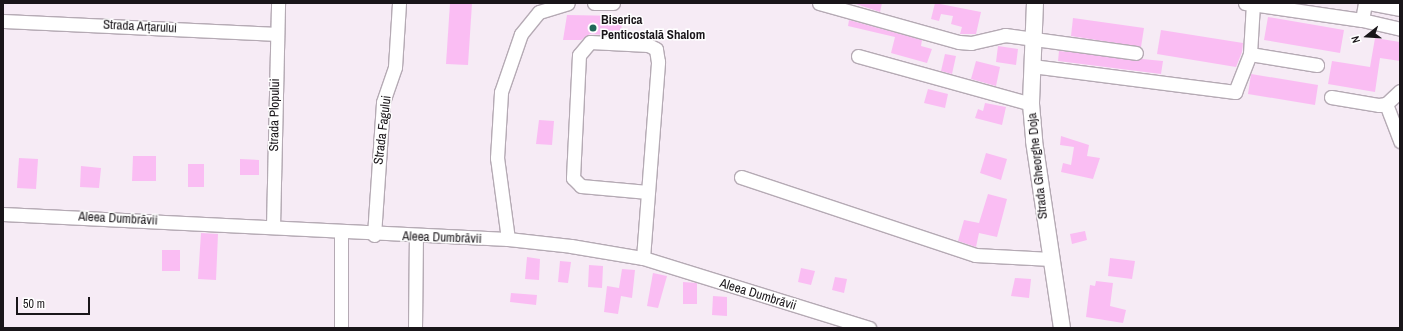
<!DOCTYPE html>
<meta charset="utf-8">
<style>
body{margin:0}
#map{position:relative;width:1403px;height:331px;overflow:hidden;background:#f6ebf5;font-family:"Archivo Narrow",sans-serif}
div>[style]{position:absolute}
.building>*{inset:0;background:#fabdf3}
.roads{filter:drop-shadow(1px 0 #b5aab4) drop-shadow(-1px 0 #b5aab4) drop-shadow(0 1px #b5aab4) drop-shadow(0 -1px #b5aab4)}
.minor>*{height:13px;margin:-6.5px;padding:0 6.5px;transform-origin:6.5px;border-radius:6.5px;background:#fff}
.major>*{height:16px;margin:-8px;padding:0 8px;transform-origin:8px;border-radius:8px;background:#fff}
.dots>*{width:11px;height:11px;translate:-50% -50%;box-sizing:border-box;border:2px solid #fff;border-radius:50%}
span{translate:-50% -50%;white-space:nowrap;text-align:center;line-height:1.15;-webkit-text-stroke:3px #fff;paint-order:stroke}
.poi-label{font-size:13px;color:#191519;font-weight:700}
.left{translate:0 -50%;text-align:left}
.street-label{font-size:13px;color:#191519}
.frame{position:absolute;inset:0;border:4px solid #191519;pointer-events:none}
.north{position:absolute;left:1347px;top:16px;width:40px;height:40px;-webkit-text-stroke:3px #fff;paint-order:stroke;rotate:253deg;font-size:11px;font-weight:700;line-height:16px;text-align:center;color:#191519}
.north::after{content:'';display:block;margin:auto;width:14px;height:18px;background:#191519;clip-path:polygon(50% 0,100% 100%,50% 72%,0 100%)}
.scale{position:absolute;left:16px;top:297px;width:74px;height:18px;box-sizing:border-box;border:2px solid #191519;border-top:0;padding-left:5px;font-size:12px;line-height:14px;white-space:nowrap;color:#191519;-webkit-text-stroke:3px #fff;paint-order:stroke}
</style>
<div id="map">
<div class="building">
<div style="clip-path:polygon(450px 3px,472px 3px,468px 65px,446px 64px)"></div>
<div style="clip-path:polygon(853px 3px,882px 3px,880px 12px)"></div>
<div style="clip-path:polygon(935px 3px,981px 12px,976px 34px,960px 34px,962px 27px,951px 24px,953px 16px,941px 14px,939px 21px,931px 19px)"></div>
<div style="clip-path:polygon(567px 15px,622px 16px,621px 36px,590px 34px,581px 40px,563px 40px)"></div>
<div style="clip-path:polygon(1268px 17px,1344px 30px,1340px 53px,1264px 40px)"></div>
<div style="clip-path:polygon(1073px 18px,1144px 28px,1141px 47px,1071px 36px)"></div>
<div style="clip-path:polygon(849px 20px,922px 40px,921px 46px,932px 49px,927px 63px,891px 53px,895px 37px,848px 26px)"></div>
<div style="clip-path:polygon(1161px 30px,1243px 43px,1242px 52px,1236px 67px,1157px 54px)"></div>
<div style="clip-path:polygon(1375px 38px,1400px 42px,1400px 61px,1380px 58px,1375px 92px,1328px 84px,1332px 61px,1370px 67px)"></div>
<div style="clip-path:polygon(998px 46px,1018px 49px,1016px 65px,996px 62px)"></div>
<div style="clip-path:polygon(1059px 51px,1163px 61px,1161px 74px,1058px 61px)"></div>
<div style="clip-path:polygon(945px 54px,956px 56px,952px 74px,941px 71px)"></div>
<div style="clip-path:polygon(976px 61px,1000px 67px,996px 86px,971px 79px)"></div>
<div style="clip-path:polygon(1251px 74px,1318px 85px,1315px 105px,1248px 94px)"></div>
<div style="clip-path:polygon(928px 89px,948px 94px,945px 108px,924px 103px)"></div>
<div style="clip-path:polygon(985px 103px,1006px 107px,1002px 125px,975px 118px,978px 109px,983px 111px)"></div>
<div style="clip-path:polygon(539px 120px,554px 121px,552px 145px,536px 144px)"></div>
<div style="clip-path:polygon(1061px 136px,1089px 145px,1087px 156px,1100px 158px,1093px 179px,1061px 172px,1063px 163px,1071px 165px,1074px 147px,1060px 145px)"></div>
<div style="clip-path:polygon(986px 153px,1007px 159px,1001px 180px,980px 173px)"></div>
<div style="clip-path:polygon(133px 156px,156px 156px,156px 181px,132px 181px)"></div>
<div style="clip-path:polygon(19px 158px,38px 159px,36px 189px,17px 188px)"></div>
<div style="clip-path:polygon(240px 159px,259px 160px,259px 175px,240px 175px)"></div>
<div style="clip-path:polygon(188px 164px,204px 164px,204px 187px,188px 187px)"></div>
<div style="clip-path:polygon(81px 166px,101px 168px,99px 188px,80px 187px)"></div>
<div style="clip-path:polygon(988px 194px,1007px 199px,997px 237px,979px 233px,976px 247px,958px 241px,964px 220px,979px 223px)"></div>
<div style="clip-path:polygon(1085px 231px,1087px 240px,1072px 244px,1070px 234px)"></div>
<div style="clip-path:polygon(201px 233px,218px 234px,216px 280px,198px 279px)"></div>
<div style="clip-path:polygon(162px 250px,180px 250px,180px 271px,162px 271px)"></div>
<div style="clip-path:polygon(527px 257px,540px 259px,539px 280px,525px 279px)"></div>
<div style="clip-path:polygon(1110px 258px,1135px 261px,1132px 279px,1108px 276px)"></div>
<div style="clip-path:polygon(560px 261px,571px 262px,568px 283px,558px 282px)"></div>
<div style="clip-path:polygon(589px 265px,603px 266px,602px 288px,588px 287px)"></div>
<div style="clip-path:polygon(801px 268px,815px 271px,811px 285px,798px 282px)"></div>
<div style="clip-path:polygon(622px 269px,635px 270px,632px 298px,621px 296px,618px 314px,604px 312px,607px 286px,619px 288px)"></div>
<div style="clip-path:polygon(653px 273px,667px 276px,658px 308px,647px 306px)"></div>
<div style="clip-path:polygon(835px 277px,847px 279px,844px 293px,832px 290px)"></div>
<div style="clip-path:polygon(1015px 278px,1031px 279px,1029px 298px,1011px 296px)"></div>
<div style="clip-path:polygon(1096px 281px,1113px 283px,1110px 306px,1126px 310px,1123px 323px,1086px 317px,1090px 285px,1095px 286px)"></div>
<div style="clip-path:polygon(683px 282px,697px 283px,697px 304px,683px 304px)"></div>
<div style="clip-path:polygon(511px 293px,537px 295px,536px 305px,510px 302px)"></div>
<div style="clip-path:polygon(713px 296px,727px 297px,727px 316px,712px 315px)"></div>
</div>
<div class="roads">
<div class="minor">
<div style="left:594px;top:3px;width:19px"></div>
<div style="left:819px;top:3px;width:145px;rotate:15.6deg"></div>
<div style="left:959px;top:42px;width:12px;rotate:5deg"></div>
<div style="left:971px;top:43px;width:35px;rotate:-13deg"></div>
<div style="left:1005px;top:35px;width:132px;rotate:7.8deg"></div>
<div style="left:1245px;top:3px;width:118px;rotate:8.3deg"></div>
<div style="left:1362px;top:20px;width:17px;rotate:-80deg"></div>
<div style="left:1369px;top:3px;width:32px;rotate:11deg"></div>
<div style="left:1362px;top:20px;width:39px;rotate:13deg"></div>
<div style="left:3px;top:21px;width:274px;rotate:2.7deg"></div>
<div style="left:1250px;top:54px;width:68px;rotate:9.3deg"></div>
<div style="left:858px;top:56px;width:180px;rotate:15.5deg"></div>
<div style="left:1032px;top:66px;width:205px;rotate:7.3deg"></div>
<div style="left:1235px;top:92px;width:41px;rotate:-68.5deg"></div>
<div style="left:1250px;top:54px;width:50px;rotate:-86.6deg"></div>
<div style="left:1331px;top:97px;width:49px;rotate:9.5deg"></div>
<div style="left:1379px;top:105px;width:7px;rotate:-8deg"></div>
<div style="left:1386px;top:104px;width:19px;rotate:-43deg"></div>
<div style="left:1386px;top:104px;width:40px;rotate:69deg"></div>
<div style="left:741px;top:177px;width:247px;rotate:18.4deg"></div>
<div style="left:975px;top:255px;width:76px;rotate:3deg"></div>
<div style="left:3px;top:214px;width:506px;rotate:2.83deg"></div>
<div style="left:508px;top:239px;width:63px;rotate:6.3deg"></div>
<div style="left:571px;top:246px;width:73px;rotate:9.5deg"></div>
<div style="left:643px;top:258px;width:237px;rotate:17.2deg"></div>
<div style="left:273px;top:227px;width:224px;rotate:-88.7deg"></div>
<div style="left:374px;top:235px;width:133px;rotate:-86.1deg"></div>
<div style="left:383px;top:102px;width:37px;rotate:-71deg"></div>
<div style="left:395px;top:67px;width:64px;rotate:-86.4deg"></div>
<div style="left:508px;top:239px;width:82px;rotate:-97.7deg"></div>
<div style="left:497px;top:158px;width:66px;rotate:-86.5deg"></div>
<div style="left:501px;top:92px;width:61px;rotate:-71deg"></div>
<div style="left:521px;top:34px;width:28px;rotate:-51deg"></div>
<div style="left:539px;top:12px;width:30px;rotate:-17deg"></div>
<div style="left:643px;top:258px;width:197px;rotate:-85.6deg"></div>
<div style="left:658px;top:62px;width:13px;rotate:-99deg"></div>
<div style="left:656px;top:49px;width:9px;rotate:-153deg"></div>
<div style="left:648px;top:45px;width:58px;rotate:-177deg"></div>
<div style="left:590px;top:42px;width:17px;rotate:130deg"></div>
<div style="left:579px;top:55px;width:123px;rotate:92.8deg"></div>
<div style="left:573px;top:178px;width:11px;rotate:45deg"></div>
<div style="left:581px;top:186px;width:67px;rotate:5.1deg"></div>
<div style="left:341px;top:328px;width:95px;rotate:-90deg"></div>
<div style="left:415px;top:328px;width:91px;rotate:-89.4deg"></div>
</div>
<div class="major">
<div style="left:1035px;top:3px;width:101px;rotate:92.3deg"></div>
<div style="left:1031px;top:104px;width:37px;rotate:85deg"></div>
<div style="left:1034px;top:141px;width:189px;rotate:81.5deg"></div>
</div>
</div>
<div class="dots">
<div style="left:593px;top:28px;background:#226759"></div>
</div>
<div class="poi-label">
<span class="left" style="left:601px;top:28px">Biserica<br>Penticostală Shalom</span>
</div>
<div class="street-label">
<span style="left:140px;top:27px;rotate:3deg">Strada Arțarului</span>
<span style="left:275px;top:115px;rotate:-89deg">Strada Plopului</span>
<span style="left:383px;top:130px;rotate:-83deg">Strada Fagului</span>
<span style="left:1038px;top:166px;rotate:-96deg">Strada Gheorghe Doja</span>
<span style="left:118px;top:219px;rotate:3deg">Aleea Dumbrăvii</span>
<span style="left:442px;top:238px;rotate:2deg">Aleea Dumbrăvii</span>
<span style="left:758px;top:295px;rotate:17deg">Aleea Dumbrăvii</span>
</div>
<div class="frame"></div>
<div class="north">N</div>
<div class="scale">50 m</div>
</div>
